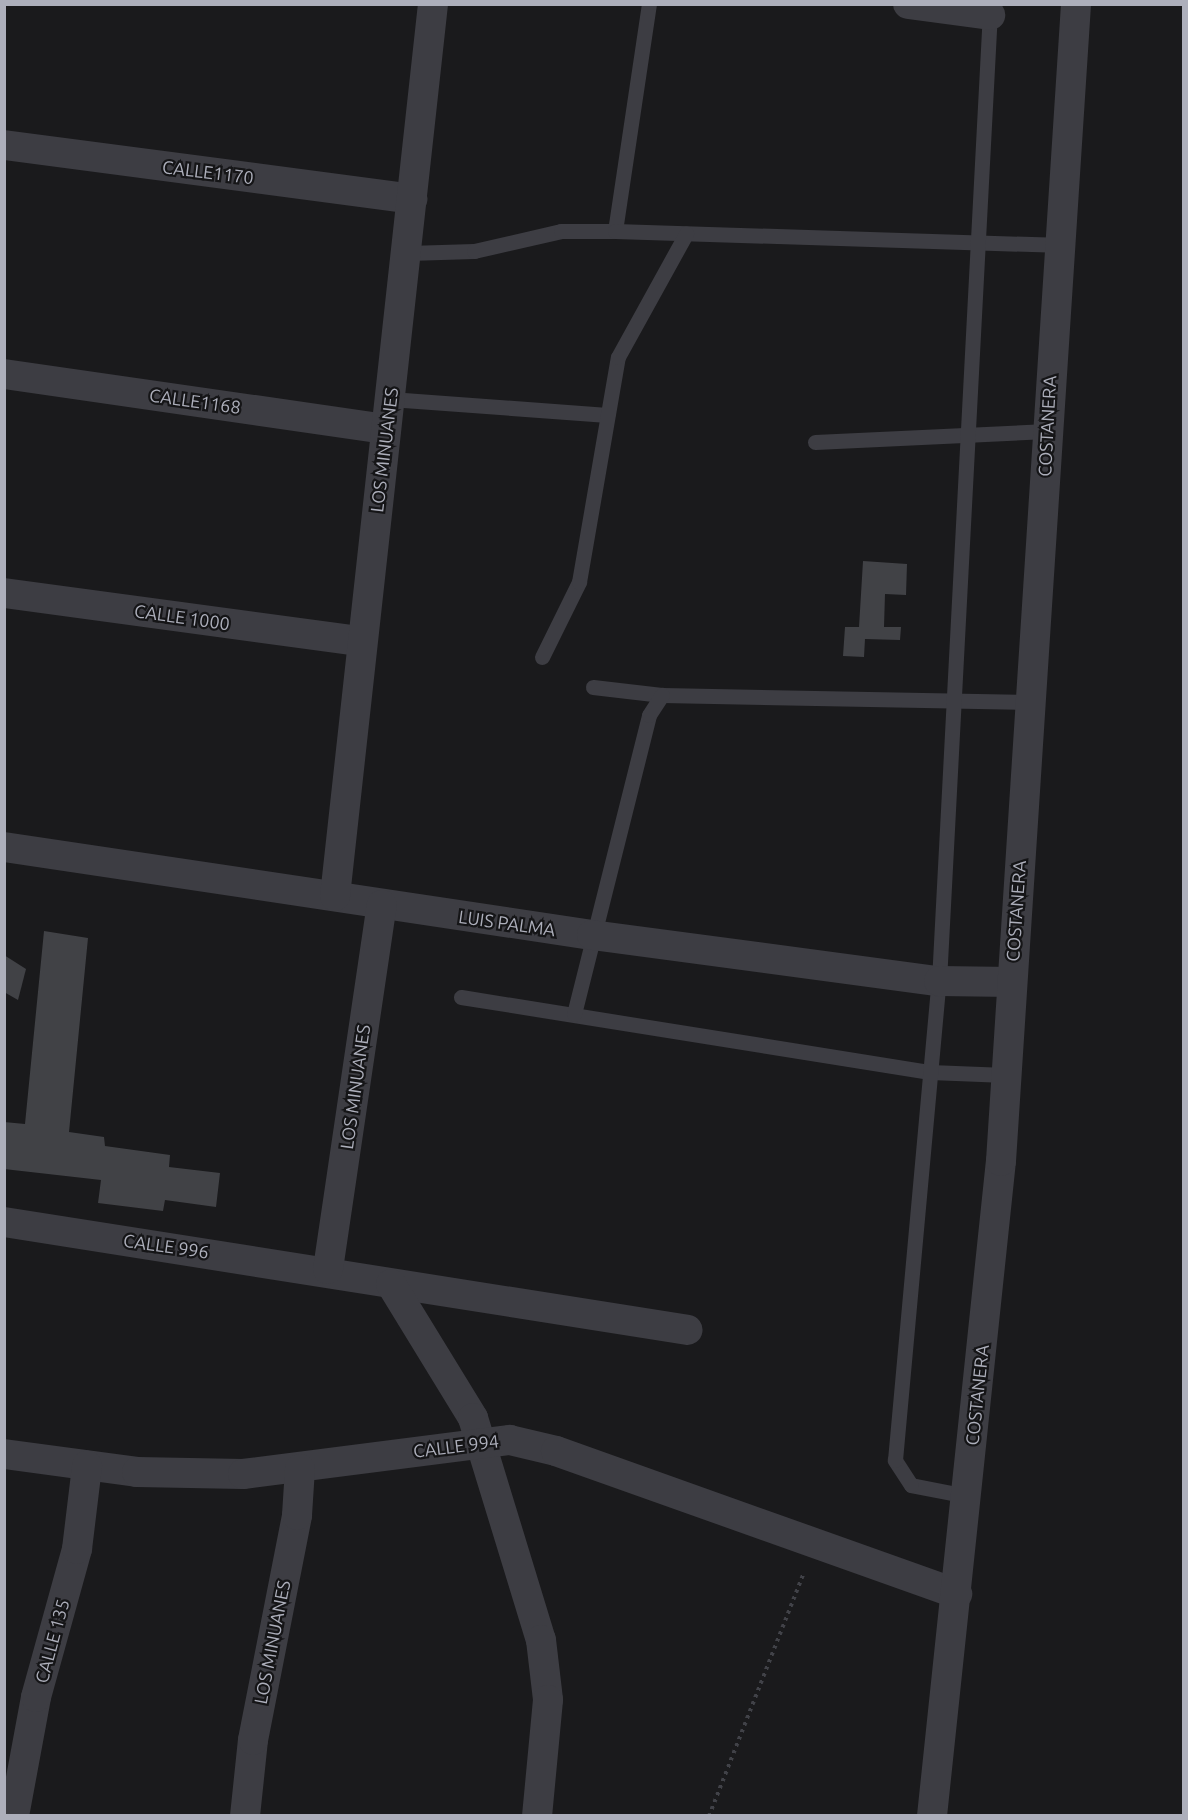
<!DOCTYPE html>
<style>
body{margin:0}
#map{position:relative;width:1188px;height:1820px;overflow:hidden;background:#1a1a1c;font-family:Ubuntu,sans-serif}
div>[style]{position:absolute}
.building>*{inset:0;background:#414246}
.path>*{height:4px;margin-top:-2px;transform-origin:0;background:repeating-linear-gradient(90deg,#414248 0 3px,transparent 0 7.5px)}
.lane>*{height:15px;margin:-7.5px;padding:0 7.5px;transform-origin:7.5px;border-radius:7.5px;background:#3d3d43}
.street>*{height:30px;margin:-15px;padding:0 15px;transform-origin:15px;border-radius:15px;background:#3d3d43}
span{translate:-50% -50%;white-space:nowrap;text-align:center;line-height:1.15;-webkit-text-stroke:4.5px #151517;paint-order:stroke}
.street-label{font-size:18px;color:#adafbb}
.frame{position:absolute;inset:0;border:6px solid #adafbb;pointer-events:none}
</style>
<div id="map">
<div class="building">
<div style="clip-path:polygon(863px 561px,907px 564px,906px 595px,885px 594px,884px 627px,901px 627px,900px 640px,865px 639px,864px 657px,843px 656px,845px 627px,859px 627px)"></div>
<div style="clip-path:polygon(44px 931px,88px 938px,69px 1132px,104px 1137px,105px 1146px,170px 1155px,169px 1167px,220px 1173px,216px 1207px,165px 1200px,163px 1211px,98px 1203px,101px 1180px,4px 1169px,4px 1122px,25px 1124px)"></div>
<div style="clip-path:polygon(4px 955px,26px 969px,18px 1000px,4px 992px)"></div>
</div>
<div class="path">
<div style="left:709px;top:1816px;width:262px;rotate:-68.7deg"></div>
</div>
<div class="lane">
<div style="left:615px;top:231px;width:230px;rotate:-81.5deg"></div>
<div style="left:408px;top:253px;width:66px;rotate:-1.7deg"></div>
<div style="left:474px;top:251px;width:89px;rotate:-12.9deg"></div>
<div style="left:561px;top:231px;width:54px"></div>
<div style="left:615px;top:231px;width:441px;rotate:1.8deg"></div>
<div style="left:390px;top:399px;width:218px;rotate:4.2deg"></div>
<div style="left:815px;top:442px;width:232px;rotate:-2.7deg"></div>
<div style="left:542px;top:657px;width:84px;rotate:-63.7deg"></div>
<div style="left:579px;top:582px;width:228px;rotate:-80.2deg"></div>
<div style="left:618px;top:357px;width:141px;rotate:-61.1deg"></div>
<div style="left:593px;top:687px;width:69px;rotate:6.6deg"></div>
<div style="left:662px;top:695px;width:367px;rotate:1.1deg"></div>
<div style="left:461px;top:997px;width:475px;rotate:9.1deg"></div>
<div style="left:930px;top:1072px;width:76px;rotate:2.3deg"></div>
<div style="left:574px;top:1014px;width:308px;rotate:-75.9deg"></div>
<div style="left:649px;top:715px;width:24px;rotate:-57deg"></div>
<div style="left:967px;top:1496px;width:57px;rotate:-168.9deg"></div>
<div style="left:911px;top:1485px;width:30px;rotate:-123deg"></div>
<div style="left:895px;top:1460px;width:481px;rotate:-84.8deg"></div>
<div style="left:939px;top:981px;width:972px;rotate:-86.99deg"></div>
</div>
<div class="street">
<div style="left:908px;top:4px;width:83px;rotate:7.6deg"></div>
<div style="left:4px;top:145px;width:412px;rotate:7.5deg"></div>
<div style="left:4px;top:374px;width:386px;rotate:8.2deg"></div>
<div style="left:4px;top:593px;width:359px;rotate:7.7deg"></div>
<div style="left:4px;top:847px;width:595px;rotate:8.51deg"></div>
<div style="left:592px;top:935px;width:350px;rotate:7.6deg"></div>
<div style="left:939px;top:981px;width:73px;rotate:0.8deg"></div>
<div style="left:335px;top:896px;width:897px;rotate:-83.73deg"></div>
<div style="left:4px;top:1222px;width:692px;rotate:8.97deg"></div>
<div style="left:328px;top:1269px;width:368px;rotate:-81.6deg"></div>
<div style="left:391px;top:1284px;width:157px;rotate:58.5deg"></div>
<div style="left:473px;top:1418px;width:232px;rotate:73deg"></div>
<div style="left:541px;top:1640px;width:60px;rotate:83.3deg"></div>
<div style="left:548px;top:1700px;width:117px;rotate:95.4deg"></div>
<div style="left:4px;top:1454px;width:134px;rotate:7.7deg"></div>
<div style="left:137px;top:1472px;width:106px;rotate:1.1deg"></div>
<div style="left:243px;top:1474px;width:269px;rotate:-7.3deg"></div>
<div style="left:510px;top:1440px;width:47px;rotate:13.4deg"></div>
<div style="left:556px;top:1451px;width:426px;rotate:19.6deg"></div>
<div style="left:14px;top:1816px;width:121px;rotate:-79.5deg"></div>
<div style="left:36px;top:1697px;width:154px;rotate:-74.5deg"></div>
<div style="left:77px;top:1549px;width:84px;rotate:-83.1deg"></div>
<div style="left:245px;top:1816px;width:76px;rotate:-84deg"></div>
<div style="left:253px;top:1740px;width:229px;rotate:-78.9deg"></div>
<div style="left:297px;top:1515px;width:46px;rotate:-86.3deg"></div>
<div style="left:932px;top:1816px;width:659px;rotate:-83.99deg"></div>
<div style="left:1001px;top:1161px;width:1159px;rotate:-86.29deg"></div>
</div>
<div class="street-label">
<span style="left:208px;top:172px;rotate:7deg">CALLE1170</span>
<span style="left:195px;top:401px;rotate:8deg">CALLE1168</span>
<span style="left:1047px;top:426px;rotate:-87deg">COSTANERA</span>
<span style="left:384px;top:450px;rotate:-83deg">LOS MINUANES</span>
<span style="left:182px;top:617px;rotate:8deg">CALLE 1000</span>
<span style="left:1016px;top:911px;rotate:-86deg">COSTANERA</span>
<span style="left:507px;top:923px;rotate:8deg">LUIS PALMA</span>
<span style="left:355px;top:1087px;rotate:-82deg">LOS MINUANES</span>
<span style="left:166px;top:1246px;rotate:8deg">CALLE 996</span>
<span style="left:977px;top:1395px;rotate:-84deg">COSTANERA</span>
<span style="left:456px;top:1446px;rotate:-7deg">CALLE 994</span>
<span style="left:52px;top:1641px;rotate:-75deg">CALLE 135</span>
<span style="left:272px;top:1642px;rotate:-79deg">LOS MINUANES</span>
</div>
<div class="frame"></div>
</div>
